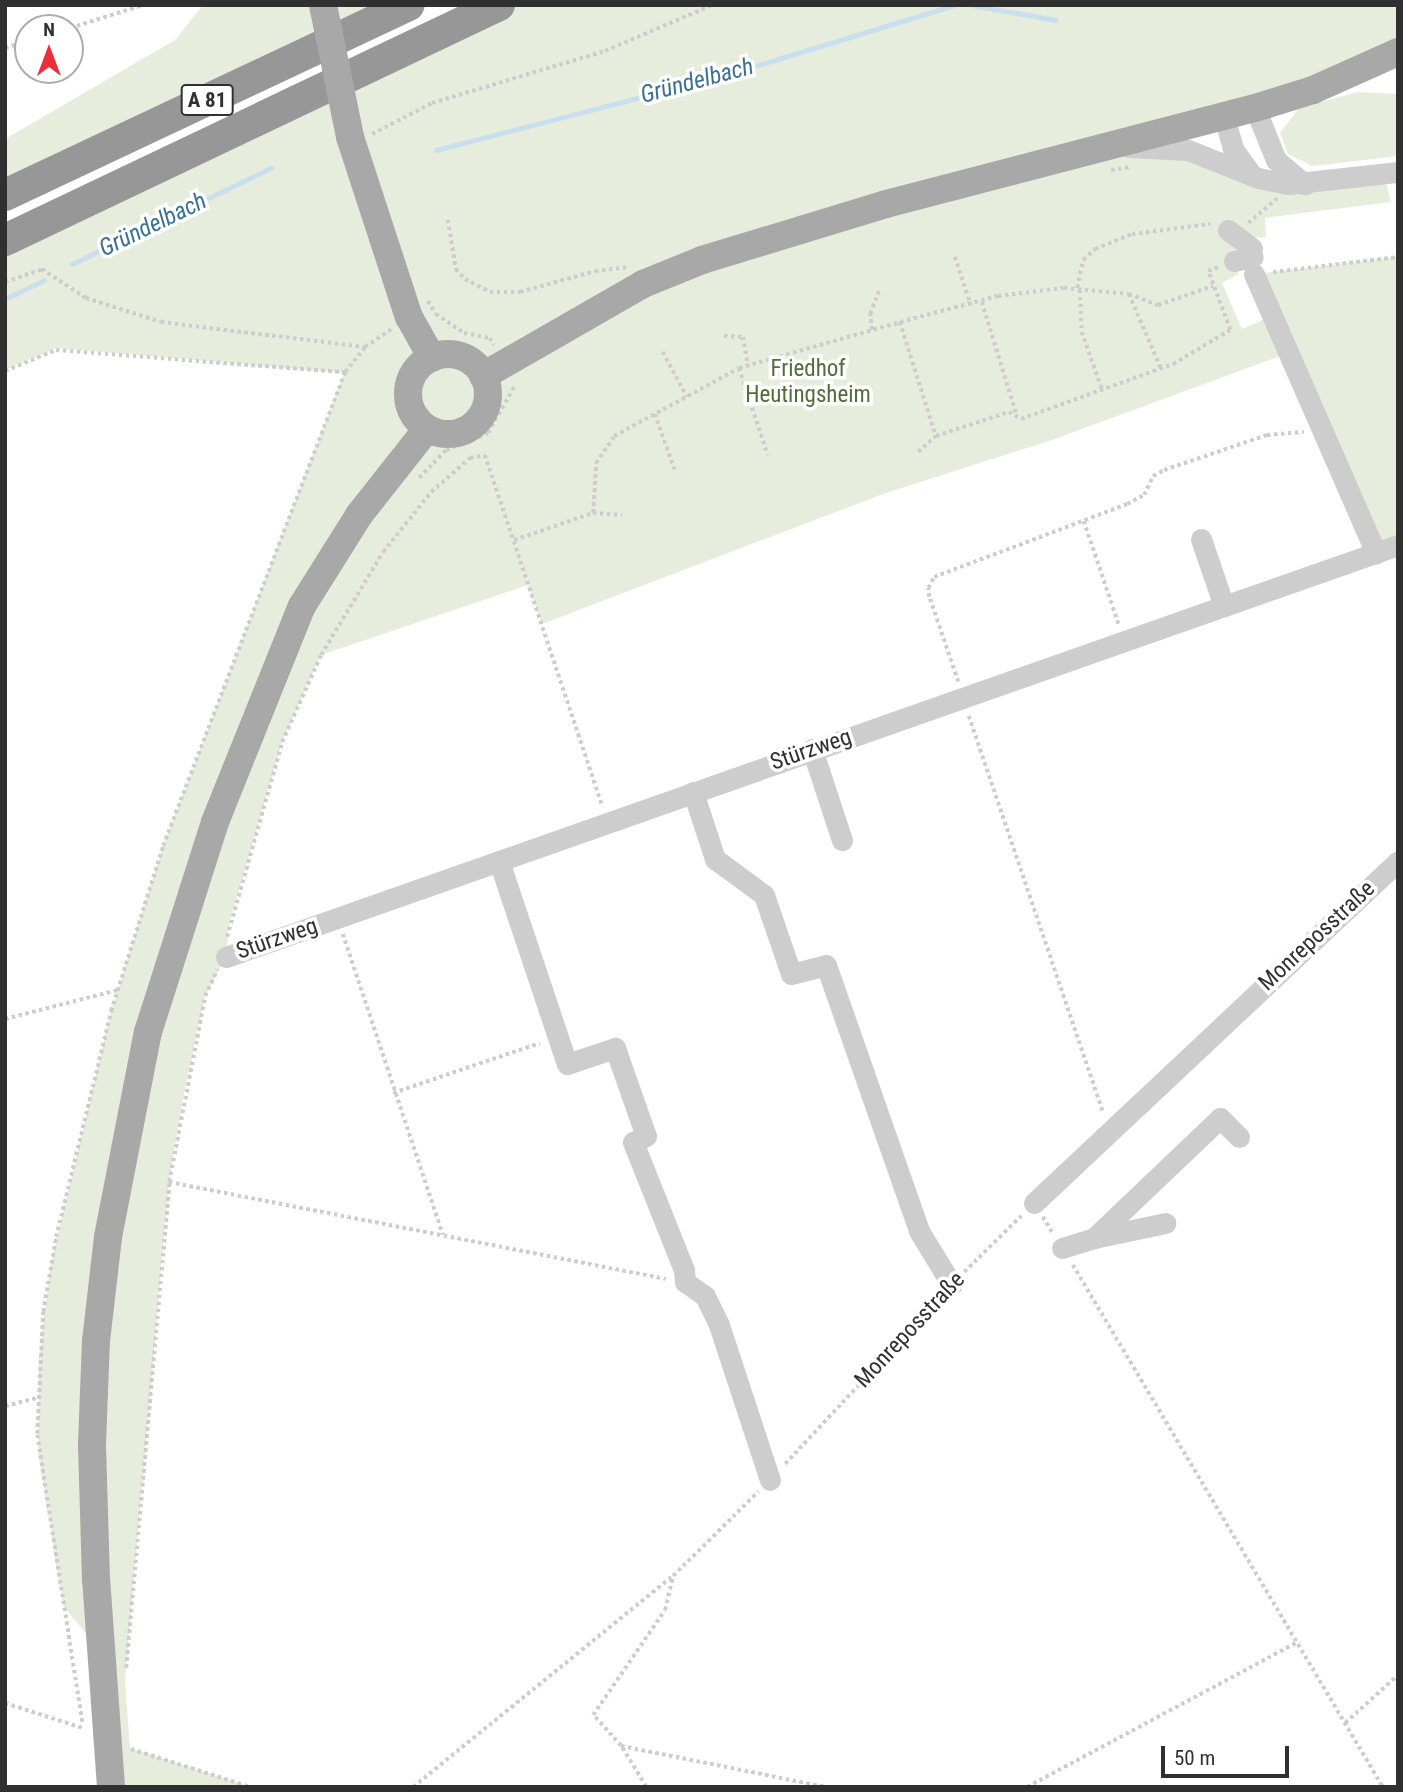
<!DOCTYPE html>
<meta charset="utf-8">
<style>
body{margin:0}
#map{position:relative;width:1403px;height:1792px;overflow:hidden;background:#fff;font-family:"Roboto Condensed",sans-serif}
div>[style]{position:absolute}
.green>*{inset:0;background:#e6eddd}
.stream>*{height:5px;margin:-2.5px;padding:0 2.5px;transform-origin:2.5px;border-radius:2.5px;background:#c9dfed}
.path>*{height:3.5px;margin-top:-1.75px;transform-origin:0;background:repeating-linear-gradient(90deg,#cdcdcd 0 3.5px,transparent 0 7px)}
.minor>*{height:21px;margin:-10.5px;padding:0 10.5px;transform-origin:10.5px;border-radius:10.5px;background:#cdcdcd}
.major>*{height:28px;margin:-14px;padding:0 14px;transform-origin:14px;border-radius:14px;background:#a8a8a8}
.major>.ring{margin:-14px;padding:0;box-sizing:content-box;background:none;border:28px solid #a8a8a8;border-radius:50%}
.highway>*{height:32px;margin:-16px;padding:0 16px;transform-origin:16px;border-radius:16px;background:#979797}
.major-bridge>*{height:28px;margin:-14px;padding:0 14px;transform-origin:14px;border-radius:14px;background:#a8a8a8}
span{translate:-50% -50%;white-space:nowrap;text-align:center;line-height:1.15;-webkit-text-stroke:7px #fff;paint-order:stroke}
.shield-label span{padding:2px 5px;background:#fff;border:2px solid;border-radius:5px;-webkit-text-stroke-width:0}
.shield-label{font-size:21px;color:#303030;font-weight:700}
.park-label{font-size:23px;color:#526d3b}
.street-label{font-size:23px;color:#303030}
.water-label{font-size:24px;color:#3a7095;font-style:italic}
.frame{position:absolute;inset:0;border:7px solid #303030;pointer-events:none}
.north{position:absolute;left:14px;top:14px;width:70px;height:70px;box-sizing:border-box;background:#fff;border:2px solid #acacac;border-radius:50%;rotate:0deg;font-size:19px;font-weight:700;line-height:28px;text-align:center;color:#303030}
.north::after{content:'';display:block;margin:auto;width:24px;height:32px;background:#eb2e37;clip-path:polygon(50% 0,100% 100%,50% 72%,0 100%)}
.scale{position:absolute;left:1161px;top:1746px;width:128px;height:32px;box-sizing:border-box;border:4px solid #303030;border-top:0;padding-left:9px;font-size:21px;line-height:24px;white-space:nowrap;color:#303030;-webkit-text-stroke:5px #fff;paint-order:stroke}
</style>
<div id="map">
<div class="green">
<div style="clip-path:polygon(203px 5px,409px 5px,5px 195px,5px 139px,175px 40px)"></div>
<div style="clip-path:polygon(499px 5px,1398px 5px,1398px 51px,1133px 147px,1258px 178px,1384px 174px,1391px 202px,1265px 218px,1266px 237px,1236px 239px,1234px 261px,1239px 274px,1222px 283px,1242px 329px,1272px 316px,1254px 274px,1398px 257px,1398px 545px,1376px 553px,1280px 356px,1052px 440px,883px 494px,542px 624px,528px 585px,321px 655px,282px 742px,229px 925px,226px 957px,205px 996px,183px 1099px,169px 1182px,125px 1681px,130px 1748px,251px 1787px,111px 1787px,101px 1651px,63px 1606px,38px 1452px,39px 1358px,50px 1267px,111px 1011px,163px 846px,344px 373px,57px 348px,5px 370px,5px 240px)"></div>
<div style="clip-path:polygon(1358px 92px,1398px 94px,1398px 156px,1312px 166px,1288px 154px,1280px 133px,1299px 108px)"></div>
</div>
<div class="stream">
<div style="left:971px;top:5px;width:86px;rotate:10deg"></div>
<div style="left:436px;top:150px;width:303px;rotate:-14.5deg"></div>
<div style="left:729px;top:74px;width:236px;rotate:-17deg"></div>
<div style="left:72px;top:264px;width:221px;rotate:-25.8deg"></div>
<div style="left:5px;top:299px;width:43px;rotate:-26deg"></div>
</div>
<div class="path">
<div style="left:70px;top:28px;width:77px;rotate:-17.5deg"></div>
<div style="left:5px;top:48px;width:24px;rotate:-17deg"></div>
<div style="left:372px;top:134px;width:68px;rotate:-27.3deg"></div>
<div style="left:432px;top:103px;width:181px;rotate:-16.7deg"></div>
<div style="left:605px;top:51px;width:116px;rotate:-23.3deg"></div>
<div style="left:1111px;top:170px;width:19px;rotate:-9deg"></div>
<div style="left:448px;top:220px;width:50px;rotate:80.7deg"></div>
<div style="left:456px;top:269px;width:13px;rotate:48deg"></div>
<div style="left:465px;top:279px;width:28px;rotate:27deg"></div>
<div style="left:490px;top:292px;width:30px"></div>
<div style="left:520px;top:292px;width:78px;rotate:-15.6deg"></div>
<div style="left:595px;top:271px;width:31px;rotate:-7deg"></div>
<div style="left:1248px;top:223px;width:38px;rotate:-40deg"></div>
<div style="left:955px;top:257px;width:51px;rotate:71.6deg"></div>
<div style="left:1273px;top:272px;width:126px;rotate:-6.8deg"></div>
<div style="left:5px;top:282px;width:39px;rotate:-19deg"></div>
<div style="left:42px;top:269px;width:53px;rotate:33.4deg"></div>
<div style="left:86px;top:298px;width:79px;rotate:17.7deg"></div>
<div style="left:161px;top:322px;width:206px;rotate:7deg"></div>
<div style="left:1077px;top:288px;width:29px;rotate:-78deg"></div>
<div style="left:1083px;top:260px;width:16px;rotate:-43deg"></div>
<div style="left:1095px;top:249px;width:40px;rotate:-22deg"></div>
<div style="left:1132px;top:234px;width:79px;rotate:-7.3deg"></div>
<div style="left:1080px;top:290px;width:42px;rotate:87.3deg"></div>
<div style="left:1082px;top:332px;width:60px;rotate:70.7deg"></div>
<div style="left:1129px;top:294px;width:81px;rotate:66.6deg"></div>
<div style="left:428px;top:301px;width:15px;rotate:58deg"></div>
<div style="left:436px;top:314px;width:34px;rotate:34deg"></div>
<div style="left:464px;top:333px;width:26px;rotate:11deg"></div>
<div style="left:490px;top:338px;width:8px;rotate:60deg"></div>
<div style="left:982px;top:302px;width:119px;rotate:72.9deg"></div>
<div style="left:900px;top:322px;width:101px;rotate:-14.9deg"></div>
<div style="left:998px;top:296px;width:66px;rotate:-6.9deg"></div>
<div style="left:1064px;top:288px;width:65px;rotate:5.3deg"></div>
<div style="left:1129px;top:294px;width:31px;rotate:21deg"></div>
<div style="left:1158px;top:305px;width:58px;rotate:-19.1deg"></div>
<div style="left:872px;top:330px;width:16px;rotate:-97deg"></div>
<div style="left:870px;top:314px;width:25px;rotate:-69deg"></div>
<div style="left:724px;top:336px;width:19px;rotate:3deg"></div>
<div style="left:743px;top:337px;width:29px;rotate:80deg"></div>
<div style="left:663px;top:352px;width:51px;rotate:61.9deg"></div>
<div style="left:739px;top:368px;width:92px;rotate:71.6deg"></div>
<div style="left:5px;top:371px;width:55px;rotate:-22.4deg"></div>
<div style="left:56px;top:350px;width:290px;rotate:4.4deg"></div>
<div style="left:655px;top:414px;width:59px;rotate:70.3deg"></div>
<div style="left:918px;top:452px;width:24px;rotate:-42deg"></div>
<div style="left:419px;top:478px;width:39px;rotate:-46deg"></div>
<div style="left:446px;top:450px;width:45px;rotate:-22deg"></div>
<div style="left:488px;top:433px;width:55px;rotate:-60.6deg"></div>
<div style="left:593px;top:513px;width:50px;rotate:-86.6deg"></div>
<div style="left:596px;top:463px;width:32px;rotate:-56deg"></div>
<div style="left:614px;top:436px;width:142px;rotate:-28.5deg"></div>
<div style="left:739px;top:368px;width:167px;rotate:-15.9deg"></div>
<div style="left:900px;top:322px;width:120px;rotate:72.5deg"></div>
<div style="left:936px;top:436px;width:77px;rotate:-18.2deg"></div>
<div style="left:1009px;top:412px;width:14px;rotate:30deg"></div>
<div style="left:1021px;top:419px;width:162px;rotate:-19.9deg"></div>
<div style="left:1173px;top:364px;width:66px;rotate:-30.8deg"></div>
<div style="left:1230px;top:330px;width:63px;rotate:-110.4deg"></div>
<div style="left:1208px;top:271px;width:12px;rotate:-20deg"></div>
<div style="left:1084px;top:521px;width:110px;rotate:71.4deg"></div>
<div style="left:514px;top:540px;width:83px;rotate:-18.9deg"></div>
<div style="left:593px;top:513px;width:29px;rotate:4deg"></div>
<div style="left:958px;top:682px;width:90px;rotate:-108.8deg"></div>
<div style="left:929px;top:597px;width:9px;rotate:-96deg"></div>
<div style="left:928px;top:588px;width:13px;rotate:-61deg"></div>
<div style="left:934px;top:577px;width:206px;rotate:-20.7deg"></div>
<div style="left:1127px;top:504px;width:19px;rotate:-28deg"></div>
<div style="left:1144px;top:495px;width:21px;rotate:-65deg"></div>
<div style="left:1153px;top:476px;width:13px;rotate:-29deg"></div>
<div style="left:1164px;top:470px;width:109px;rotate:-18.8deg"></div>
<div style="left:1267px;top:435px;width:37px;rotate:-5deg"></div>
<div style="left:969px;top:716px;width:419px;rotate:71.3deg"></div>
<div style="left:343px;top:934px;width:317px;rotate:71.6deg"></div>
<div style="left:227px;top:937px;width:203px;rotate:-74.2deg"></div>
<div style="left:282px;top:742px;width:95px;rotate:-65.9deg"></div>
<div style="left:321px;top:655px;width:120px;rotate:-59deg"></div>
<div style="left:383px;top:552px;width:77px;rotate:-51.3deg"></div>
<div style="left:431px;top:492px;width:52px;rotate:-41.1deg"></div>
<div style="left:470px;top:458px;width:15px;rotate:-11deg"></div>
<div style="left:485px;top:455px;width:371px;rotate:71.5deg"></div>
<div style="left:5px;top:1019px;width:117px;rotate:-14.4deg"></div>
<div style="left:393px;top:1093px;width:155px;rotate:-18.8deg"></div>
<div style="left:169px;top:1182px;width:506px;rotate:11.04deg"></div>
<div style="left:1043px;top:1217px;width:21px;rotate:59deg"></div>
<div style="left:1073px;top:1265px;width:607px;rotate:59.3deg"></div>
<div style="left:964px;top:1272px;width:80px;rotate:-44.5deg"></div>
<div style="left:5px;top:1406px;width:33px;rotate:-14deg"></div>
<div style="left:785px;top:1464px;width:227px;rotate:-47deg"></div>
<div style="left:126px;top:1668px;width:488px;rotate:-84.9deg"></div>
<div style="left:169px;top:1182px;width:189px;rotate:-79deg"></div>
<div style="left:205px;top:996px;width:29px;rotate:-65deg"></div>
<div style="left:5px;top:1703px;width:82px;rotate:17.8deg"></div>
<div style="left:82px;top:1722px;width:291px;rotate:-98.9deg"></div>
<div style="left:37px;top:1434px;width:122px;rotate:-87.2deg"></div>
<div style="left:43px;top:1312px;width:76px;rotate:-80.2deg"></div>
<div style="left:56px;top:1237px;width:233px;rotate:-76.3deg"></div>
<div style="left:111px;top:1011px;width:173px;rotate:-72.5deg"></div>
<div style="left:163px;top:846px;width:508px;rotate:-68.99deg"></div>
<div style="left:345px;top:372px;width:32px;rotate:-51deg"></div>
<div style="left:365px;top:347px;width:34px;rotate:-34deg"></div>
<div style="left:1345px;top:1723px;width:72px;rotate:-42.2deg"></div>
<div style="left:621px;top:1746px;width:209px;rotate:11.3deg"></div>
<div style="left:131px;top:1749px;width:126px;rotate:17.6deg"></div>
<div style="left:413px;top:1787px;width:335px;rotate:-39.1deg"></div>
<div style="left:673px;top:1576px;width:120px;rotate:-44.7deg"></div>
<div style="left:646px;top:1787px;width:48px;rotate:-121.4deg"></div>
<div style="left:621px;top:1746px;width:42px;rotate:-132.1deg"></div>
<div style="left:593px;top:1715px;width:127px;rotate:-55.6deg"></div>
<div style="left:665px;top:1610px;width:35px;rotate:-77deg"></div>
<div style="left:1027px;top:1787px;width:306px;rotate:-28.2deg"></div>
</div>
<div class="minor">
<div style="left:1255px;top:108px;width:56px;rotate:68deg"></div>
<div style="left:1276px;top:160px;width:38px;rotate:40deg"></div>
<div style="left:1224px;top:117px;width:33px;rotate:74deg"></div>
<div style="left:1233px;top:149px;width:31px;rotate:54deg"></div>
<div style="left:1129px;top:147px;width:59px;rotate:2.9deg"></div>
<div style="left:1188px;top:150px;width:75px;rotate:21.8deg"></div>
<div style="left:1258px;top:178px;width:32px;rotate:11deg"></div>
<div style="left:1289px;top:184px;width:110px;rotate:-6.3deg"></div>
<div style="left:1228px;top:230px;width:30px;rotate:37deg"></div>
<div style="left:1234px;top:261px;width:19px;rotate:-12deg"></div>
<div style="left:1254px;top:274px;width:305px;rotate:66.4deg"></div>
<div style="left:1201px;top:539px;width:71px;rotate:71.1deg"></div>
<div style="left:812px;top:749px;width:96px;rotate:71.8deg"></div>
<div style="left:693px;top:792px;width:71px;rotate:71.8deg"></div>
<div style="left:715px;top:859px;width:61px;rotate:36.3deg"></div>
<div style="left:764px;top:895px;width:83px;rotate:71.1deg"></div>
<div style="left:791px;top:974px;width:36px;rotate:-14deg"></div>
<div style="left:826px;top:965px;width:282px;rotate:70.7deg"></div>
<div style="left:919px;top:1231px;width:63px;rotate:58.6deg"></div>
<div style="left:499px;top:861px;width:214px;rotate:71.5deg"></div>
<div style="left:567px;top:1064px;width:51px;rotate:-18.4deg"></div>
<div style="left:615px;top:1048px;width:93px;rotate:70.6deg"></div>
<div style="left:646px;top:1136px;width:14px;rotate:155deg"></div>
<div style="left:633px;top:1142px;width:138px;rotate:68.3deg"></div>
<div style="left:684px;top:1270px;width:12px;rotate:85deg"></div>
<div style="left:685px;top:1282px;width:24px;rotate:35deg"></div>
<div style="left:705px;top:1296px;width:32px;rotate:64deg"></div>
<div style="left:719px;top:1325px;width:163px;rotate:71.8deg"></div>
<div style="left:226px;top:957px;width:1242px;rotate:-19.37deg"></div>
<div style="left:1034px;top:1203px;width:499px;rotate:-43.2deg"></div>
<div style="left:1094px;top:1238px;width:73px;rotate:-11.9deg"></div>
<div style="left:1062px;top:1248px;width:34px;rotate:-17deg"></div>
<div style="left:1094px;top:1238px;width:174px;rotate:-43.6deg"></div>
<div style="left:1220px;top:1118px;width:27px;rotate:45deg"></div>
</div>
<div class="major">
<div style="left:350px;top:137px;width:189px;rotate:71.9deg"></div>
<div style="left:409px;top:317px;width:47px;rotate:60.7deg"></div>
<div class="ring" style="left:408px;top:354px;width:52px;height:52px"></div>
<div style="left:483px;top:376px;width:185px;rotate:-29.9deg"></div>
<div style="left:643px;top:284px;width:64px;rotate:-22.1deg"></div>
<div style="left:702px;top:260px;width:192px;rotate:-16.9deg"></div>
<div style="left:886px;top:204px;width:381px;rotate:-14.6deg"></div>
<div style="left:1255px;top:108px;width:61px;rotate:-17.2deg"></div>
<div style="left:1313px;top:90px;width:93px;rotate:-24.1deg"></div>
<div style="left:111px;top:1787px;width:208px;rotate:-94.1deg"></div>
<div style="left:96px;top:1580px;width:136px;rotate:-91.7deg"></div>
<div style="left:92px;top:1444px;width:103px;rotate:-87.8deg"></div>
<div style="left:96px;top:1341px;width:105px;rotate:-83.4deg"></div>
<div style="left:108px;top:1237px;width:209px;rotate:-79deg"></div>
<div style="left:148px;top:1032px;width:220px;rotate:-72.3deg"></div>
<div style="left:215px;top:822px;width:233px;rotate:-68.1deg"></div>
<div style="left:302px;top:606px;width:107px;rotate:-57.9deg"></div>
<div style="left:359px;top:515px;width:110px;rotate:-51.7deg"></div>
</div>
<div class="highway">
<div style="left:5px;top:195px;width:446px;rotate:-25.2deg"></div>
<div style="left:5px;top:240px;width:547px;rotate:-25.44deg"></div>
</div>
<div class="major-bridge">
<div style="left:323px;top:5px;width:135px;rotate:78.4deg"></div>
</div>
<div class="shield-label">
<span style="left:207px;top:100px">A 81</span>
</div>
<div class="park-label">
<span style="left:808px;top:382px">Friedhof<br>Heutingsheim</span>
</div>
<div class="street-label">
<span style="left:811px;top:750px;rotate:-19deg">Stürzweg</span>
<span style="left:1317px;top:936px;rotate:-43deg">Monreposstraße</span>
<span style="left:277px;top:939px;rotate:-19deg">Stürzweg</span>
<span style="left:910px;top:1330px;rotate:-47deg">Monreposstraße</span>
</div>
<div class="water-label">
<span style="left:697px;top:81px;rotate:-15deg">Gründelbach</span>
<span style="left:153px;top:225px;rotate:-26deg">Gründelbach</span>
</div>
<div class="frame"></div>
<div class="north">N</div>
<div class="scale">50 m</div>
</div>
